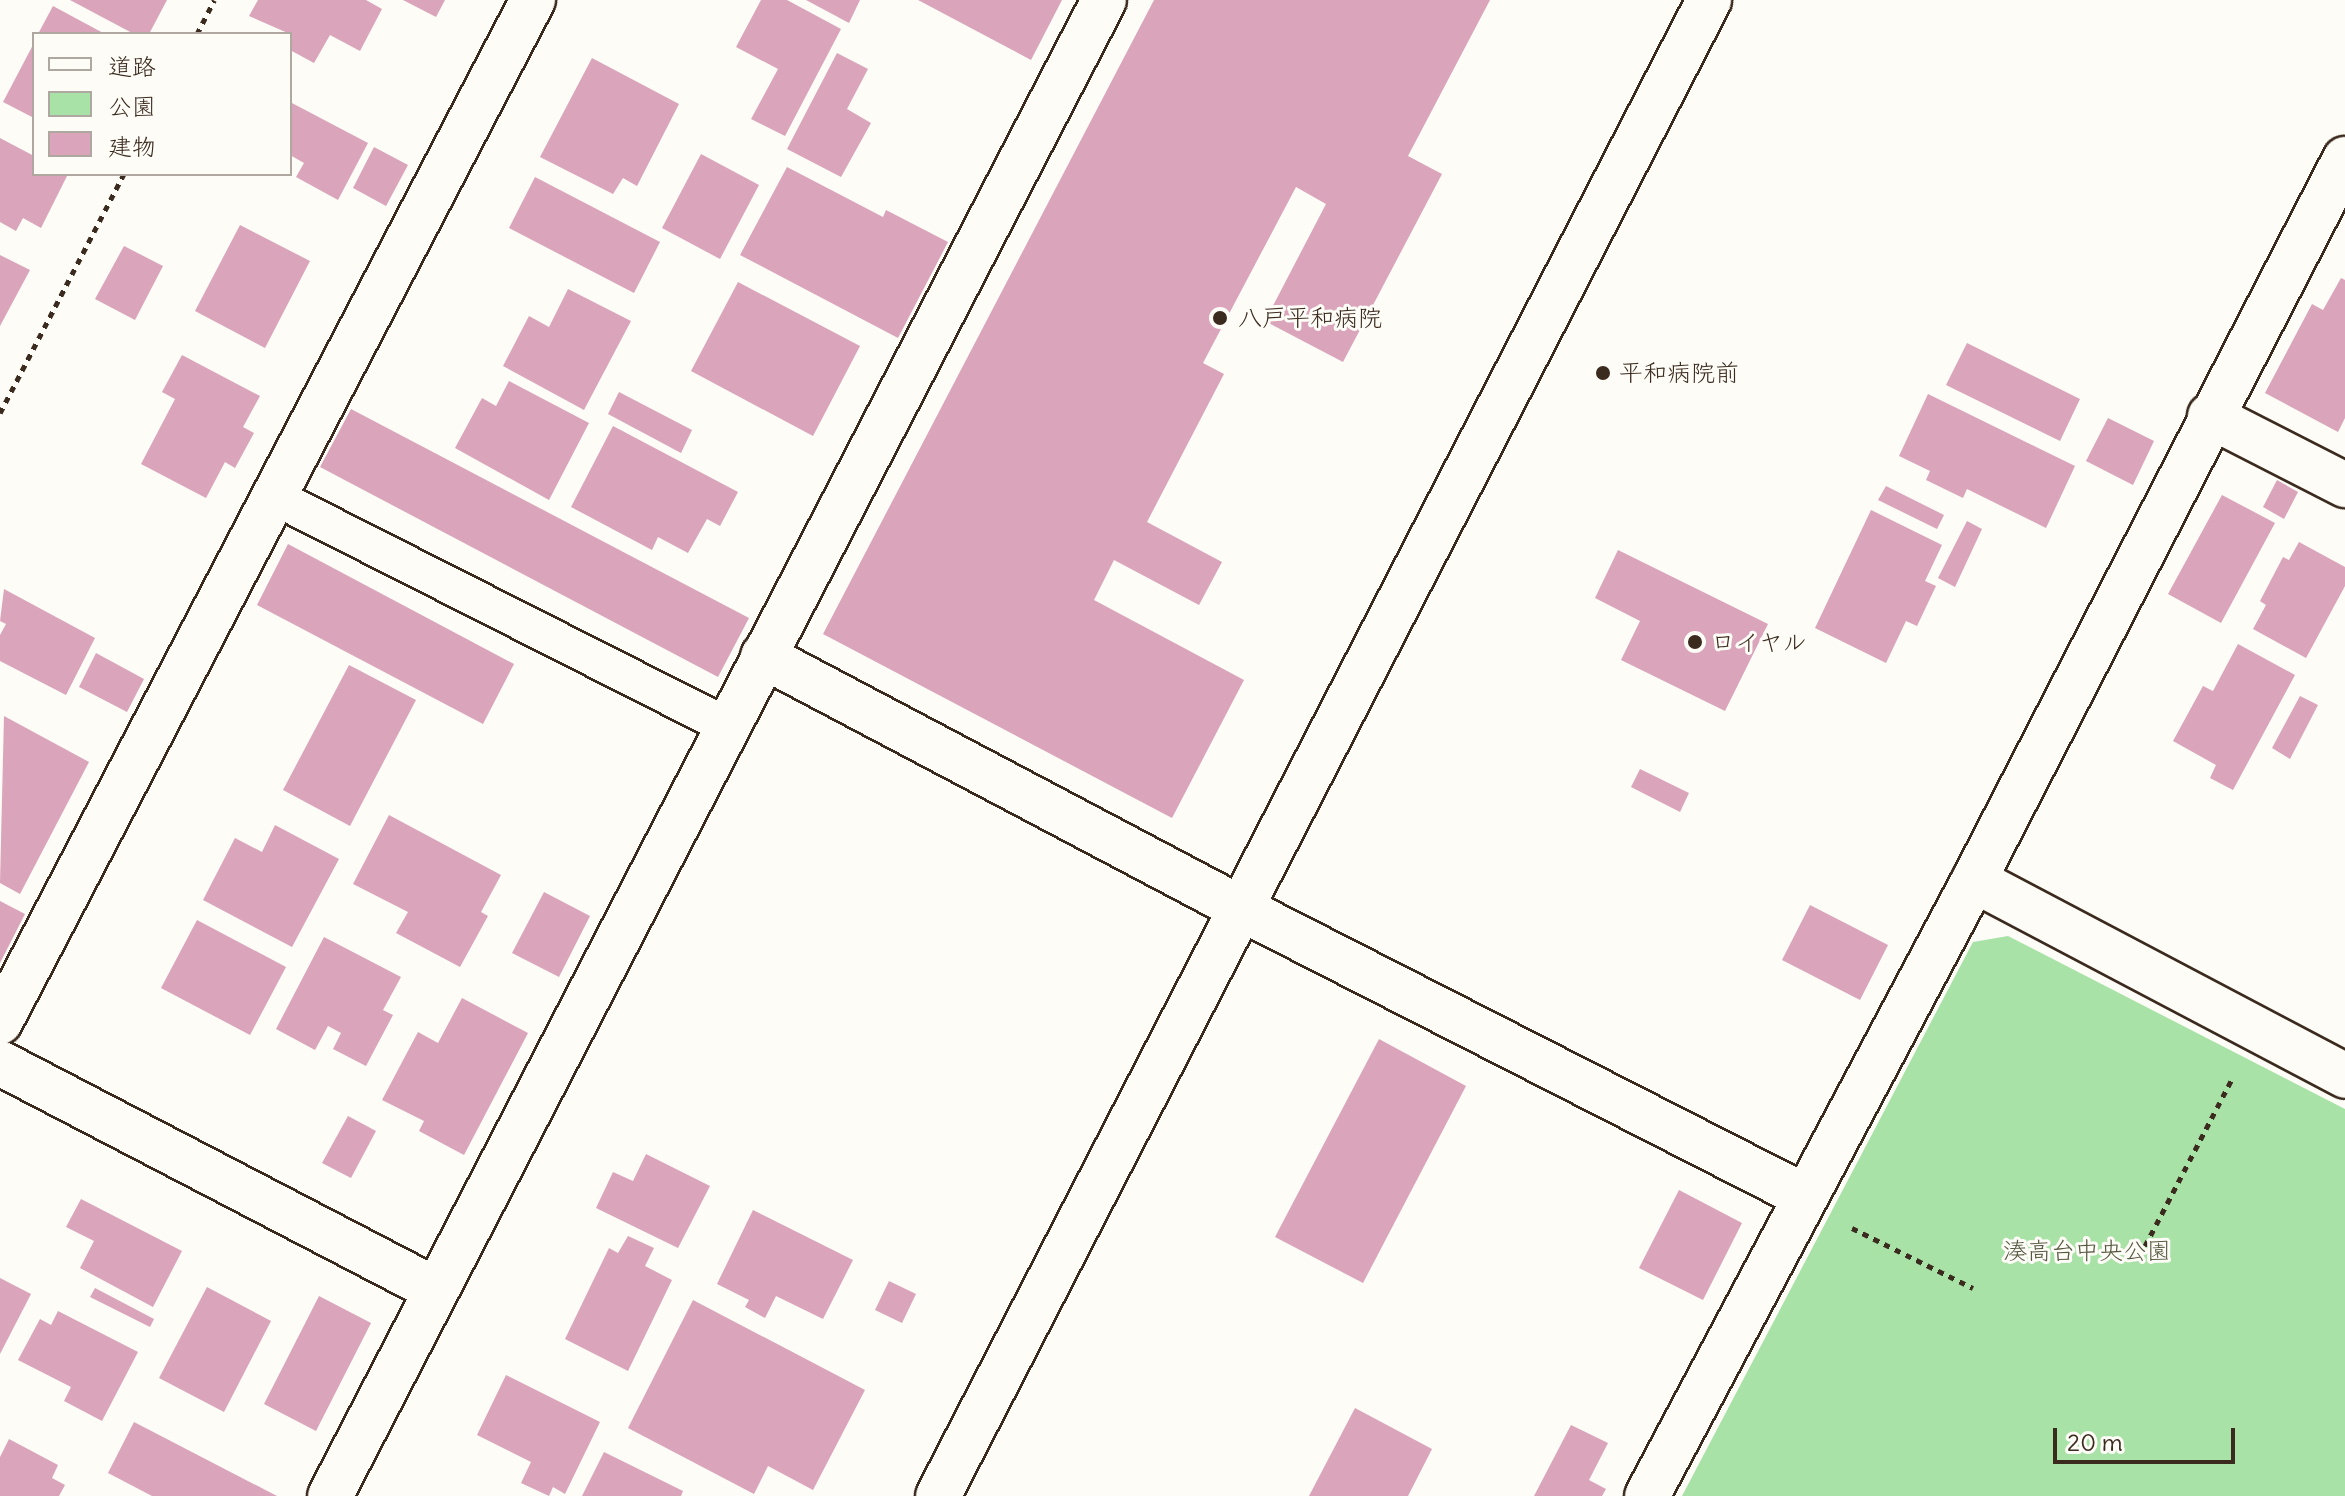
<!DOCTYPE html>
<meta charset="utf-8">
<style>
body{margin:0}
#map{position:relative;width:2345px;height:1496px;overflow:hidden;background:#fdfcf7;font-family:Delius,"Klee One",sans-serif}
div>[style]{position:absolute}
.green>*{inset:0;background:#a9e2a7}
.building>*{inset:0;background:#daa4bb}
.path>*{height:5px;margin-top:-2.5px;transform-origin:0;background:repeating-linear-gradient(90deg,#3b2a1e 0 6px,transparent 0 12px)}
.roads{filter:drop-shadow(2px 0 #3b2a1e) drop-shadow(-2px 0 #3b2a1e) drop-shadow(0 2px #3b2a1e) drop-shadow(0 -2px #3b2a1e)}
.service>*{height:36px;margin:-18px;padding:0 18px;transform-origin:18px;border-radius:18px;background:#fdfcf7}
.minor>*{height:44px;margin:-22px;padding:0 22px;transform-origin:22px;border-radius:22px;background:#fdfcf7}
.tertiary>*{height:44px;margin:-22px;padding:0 22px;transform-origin:22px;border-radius:22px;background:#fdfcf7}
.dots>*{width:22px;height:22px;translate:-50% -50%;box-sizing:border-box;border:4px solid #fdfcf7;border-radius:50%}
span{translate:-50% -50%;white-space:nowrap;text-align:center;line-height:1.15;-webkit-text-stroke:6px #fdfcf7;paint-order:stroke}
.poi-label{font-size:24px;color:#3b2a1e}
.left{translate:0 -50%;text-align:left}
.park-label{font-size:24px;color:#565840}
.legend{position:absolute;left:32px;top:32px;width:260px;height:144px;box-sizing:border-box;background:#fdfcf7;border:2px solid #afa8a0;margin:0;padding:10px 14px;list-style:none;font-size:24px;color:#3b2a1e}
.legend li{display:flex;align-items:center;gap:16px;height:40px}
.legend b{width:40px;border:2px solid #afa8a0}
.scale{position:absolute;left:2053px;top:1428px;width:182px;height:36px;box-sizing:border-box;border:4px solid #3b2a1e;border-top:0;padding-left:10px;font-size:24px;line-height:28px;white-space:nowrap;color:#3b2a1e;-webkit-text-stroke:6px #fdfcf7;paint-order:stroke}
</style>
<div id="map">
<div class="green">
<div style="clip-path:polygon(2008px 936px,2345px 1109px,2345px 1496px,1682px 1496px,1973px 942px)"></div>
</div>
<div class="building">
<div style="clip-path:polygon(70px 0,167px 0,149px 34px,134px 34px)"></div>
<div style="clip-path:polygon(258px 0,366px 0,382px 9px,360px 51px,330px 35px,314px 63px,290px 50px,290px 34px,249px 16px)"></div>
<div style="clip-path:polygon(403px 0,445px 0,436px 17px)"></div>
<div style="clip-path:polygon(761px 0,787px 0,841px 29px,785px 136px,751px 119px,778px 69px,736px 47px)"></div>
<div style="clip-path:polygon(806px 0,860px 0,849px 23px)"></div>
<div style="clip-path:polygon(918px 0,1062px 0,1031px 60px)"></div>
<div style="clip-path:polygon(1154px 0,1490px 0,1408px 156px,1442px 174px,1343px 362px,1265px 321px,1326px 204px,1296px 187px,1203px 363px,1224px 374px,1147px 522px,1222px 562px,1199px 605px,1114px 560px,1094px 600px,1244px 680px,1172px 818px,823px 634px)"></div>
<div style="clip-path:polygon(53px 6px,105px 34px,38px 34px)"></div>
<div style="clip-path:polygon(34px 43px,34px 118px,3px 102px)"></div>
<div style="clip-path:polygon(837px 53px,868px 69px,847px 109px,871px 123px,841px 177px,787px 149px)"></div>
<div style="clip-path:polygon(592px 58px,679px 104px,637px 186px,623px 178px,613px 194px,540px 157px)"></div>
<div style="clip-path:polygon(290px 102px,368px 143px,338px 200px,296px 177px,304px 163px,290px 155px)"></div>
<div style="clip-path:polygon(0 138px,34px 156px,34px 174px,68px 174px,41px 228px,23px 218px,16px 231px,0 222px)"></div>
<div style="clip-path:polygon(374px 147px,408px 165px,386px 206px,353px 188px)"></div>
<div style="clip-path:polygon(701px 154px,759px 185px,720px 259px,662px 228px)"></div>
<div style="clip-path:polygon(787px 167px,883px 217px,886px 210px,948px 242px,898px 338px,740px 255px)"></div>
<div style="clip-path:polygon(535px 177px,660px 242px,634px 293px,509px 228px)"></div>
<div style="clip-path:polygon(240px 225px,310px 261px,265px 348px,195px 311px)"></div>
<div style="clip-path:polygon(124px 246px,163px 266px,135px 320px,95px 299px)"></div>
<div style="clip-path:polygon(0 255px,30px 270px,0 326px)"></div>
<div style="clip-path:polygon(2341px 278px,2345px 280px,2345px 418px,2338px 432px,2265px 393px,2312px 304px,2323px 310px)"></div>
<div style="clip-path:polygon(738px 282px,860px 346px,813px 436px,691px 371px)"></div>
<div style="clip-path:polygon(568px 289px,631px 321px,584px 410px,503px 366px,529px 316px,549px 327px)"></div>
<div style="clip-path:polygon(1967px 343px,2080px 399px,2060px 441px,1946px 385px)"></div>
<div style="clip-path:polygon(182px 355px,260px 396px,243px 427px,254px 433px,235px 468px,225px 462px,206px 498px,141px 464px,175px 399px,162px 392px)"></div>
<div style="clip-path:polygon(509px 381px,589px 423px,549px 500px,455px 448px,482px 398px,496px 406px)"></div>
<div style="clip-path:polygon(619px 392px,692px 430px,681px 453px,608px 414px)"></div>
<div style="clip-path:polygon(1928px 394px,2075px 466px,2046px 528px,1967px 489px,1963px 498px,1926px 480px,1930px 471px,1899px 456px)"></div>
<div style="clip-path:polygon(351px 409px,749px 618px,718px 677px,320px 467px)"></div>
<div style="clip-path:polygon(2108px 418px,2154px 441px,2133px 485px,2086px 461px)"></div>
<div style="clip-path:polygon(613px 426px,738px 492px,720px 526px,707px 519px,688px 553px,658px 537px,652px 550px,571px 507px)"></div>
<div style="clip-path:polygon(2277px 480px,2298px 492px,2284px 519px,2263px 507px)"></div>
<div style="clip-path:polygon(1886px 486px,1944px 515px,1937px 529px,1878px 500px)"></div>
<div style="clip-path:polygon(2222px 495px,2275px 523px,2221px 623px,2168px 594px)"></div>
<div style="clip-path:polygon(1871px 510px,1942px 545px,1925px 581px,1936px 586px,1917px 626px,1906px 621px,1886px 663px,1815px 628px)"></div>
<div style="clip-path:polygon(1967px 521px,1982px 529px,1955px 587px,1938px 578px)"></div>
<div style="clip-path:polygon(2299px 542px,2345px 567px,2345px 586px,2306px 658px,2253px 629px,2266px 605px,2260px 601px,2283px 557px,2289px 560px)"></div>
<div style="clip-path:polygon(288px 544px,514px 664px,483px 724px,257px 605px)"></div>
<div style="clip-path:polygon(1618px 550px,1768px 624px,1725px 711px,1621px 660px,1640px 621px,1595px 598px)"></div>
<div style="clip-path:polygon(4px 589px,95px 638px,66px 695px,0 661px,0 635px,6px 624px,0 621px)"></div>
<div style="clip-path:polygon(2238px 644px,2295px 675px,2233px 790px,2210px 778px,2216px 765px,2173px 741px,2203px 686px,2213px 691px)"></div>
<div style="clip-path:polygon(96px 653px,144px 679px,127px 712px,79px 687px)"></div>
<div style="clip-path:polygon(349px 665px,416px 700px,350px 826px,283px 790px)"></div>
<div style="clip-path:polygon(2300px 696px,2318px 705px,2290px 759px,2272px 748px)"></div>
<div style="clip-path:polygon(4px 716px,89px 762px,20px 894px,0 883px)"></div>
<div style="clip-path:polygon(1640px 769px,1689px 793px,1680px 812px,1631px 787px)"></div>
<div style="clip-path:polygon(389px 815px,501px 875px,481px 912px,488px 916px,460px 967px,396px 933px,408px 912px,353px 884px)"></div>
<div style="clip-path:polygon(275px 825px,339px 859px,292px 947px,203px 900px,235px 838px,262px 852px)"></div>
<div style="clip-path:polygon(544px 892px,590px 916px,559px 977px,512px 953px)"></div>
<div style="clip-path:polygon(0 901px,25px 914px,0 963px)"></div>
<div style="clip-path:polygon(1810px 905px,1888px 945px,1860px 1000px,1782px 960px)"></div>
<div style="clip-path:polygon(197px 920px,286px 967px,250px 1035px,161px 988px)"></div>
<div style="clip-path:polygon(324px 937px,401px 977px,383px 1010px,393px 1015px,366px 1066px,333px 1049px,341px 1033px,328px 1026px,315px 1050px,276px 1029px)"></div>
<div style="clip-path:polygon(462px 998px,528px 1033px,464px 1155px,419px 1131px,424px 1121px,382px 1100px,418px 1032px,438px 1043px)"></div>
<div style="clip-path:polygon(1379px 1039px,1466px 1086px,1363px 1283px,1275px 1237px)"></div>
<div style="clip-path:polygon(348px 1116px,376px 1131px,351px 1178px,322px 1163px)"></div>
<div style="clip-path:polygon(646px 1154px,710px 1186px,678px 1248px,596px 1208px,613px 1172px,633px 1181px)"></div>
<div style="clip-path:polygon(1679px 1190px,1742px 1223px,1703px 1300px,1639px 1268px)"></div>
<div style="clip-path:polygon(81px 1199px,182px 1251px,153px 1307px,80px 1268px,94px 1241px,66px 1227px)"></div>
<div style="clip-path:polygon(753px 1210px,853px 1260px,823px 1319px,776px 1296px,765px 1318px,745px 1307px,749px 1300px,717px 1284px)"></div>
<div style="clip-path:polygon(628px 1236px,654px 1248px,645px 1266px,672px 1280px,628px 1371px,565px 1339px,609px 1248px,618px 1253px)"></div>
<div style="clip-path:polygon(0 1278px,31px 1294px,0 1354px)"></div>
<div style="clip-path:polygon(889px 1281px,916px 1294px,902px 1323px,875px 1310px)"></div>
<div style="clip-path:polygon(207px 1287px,271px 1321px,224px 1412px,159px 1378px)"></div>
<div style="clip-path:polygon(95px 1288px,154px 1319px,150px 1327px,90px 1297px)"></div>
<div style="clip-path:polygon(319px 1296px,371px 1323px,316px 1431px,264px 1404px)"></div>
<div style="clip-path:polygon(693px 1300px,865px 1390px,813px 1490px,768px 1466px,754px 1494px,628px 1428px)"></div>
<div style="clip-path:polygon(58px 1311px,138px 1352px,102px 1421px,64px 1401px,71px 1387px,18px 1360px,40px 1319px,51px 1325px)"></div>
<div style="clip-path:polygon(506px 1375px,600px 1422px,565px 1494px,553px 1487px,549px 1496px,521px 1483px,531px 1462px,477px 1435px)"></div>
<div style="clip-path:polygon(1355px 1408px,1432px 1449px,1408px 1496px,1309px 1496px)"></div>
<div style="clip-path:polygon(134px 1422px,277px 1496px,152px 1496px,108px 1473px)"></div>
<div style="clip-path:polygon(1571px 1425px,1608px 1443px,1589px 1480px,1606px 1489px,1602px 1496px,1534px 1496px)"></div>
<div style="clip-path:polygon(9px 1439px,58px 1465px,52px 1478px,65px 1485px,59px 1496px,0 1496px,0 1457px)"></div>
<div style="clip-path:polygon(604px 1452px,683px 1491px,681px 1496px,582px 1496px)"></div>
</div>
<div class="path">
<div style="left:197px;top:34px;width:38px;rotate:-63deg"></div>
<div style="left:0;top:413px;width:269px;rotate:-62.6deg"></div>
<div style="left:1852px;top:1228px;width:135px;rotate:26.4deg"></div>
<div style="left:2145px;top:1246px;width:191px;rotate:-62.5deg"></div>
</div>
<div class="roads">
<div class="service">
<div style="left:277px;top:498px;width:502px;rotate:26.87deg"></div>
</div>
<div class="minor">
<div style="left:2210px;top:416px;width:152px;rotate:27.1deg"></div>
<div style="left:763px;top:656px;width:539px;rotate:27.85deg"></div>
<div style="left:1240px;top:908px;width:633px;rotate:27.05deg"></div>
<div style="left:1974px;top:880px;width:420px;rotate:27.8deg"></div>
<div style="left:0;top:1022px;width:1153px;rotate:-62.46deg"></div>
<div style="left:0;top:1063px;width:490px;rotate:27.5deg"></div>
<div style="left:330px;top:1496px;width:1684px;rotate:-62.64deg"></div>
<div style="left:1647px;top:1496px;width:697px;rotate:-62.04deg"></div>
<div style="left:1974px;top:880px;width:811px;rotate:-62.77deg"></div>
</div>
<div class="tertiary">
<div style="left:938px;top:1496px;width:1683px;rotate:-62.73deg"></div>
</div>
</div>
<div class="dots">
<div style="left:1220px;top:318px;background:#3b2a1e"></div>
<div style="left:1603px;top:373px;background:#3b2a1e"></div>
<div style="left:1695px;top:642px;background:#3b2a1e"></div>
</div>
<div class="poi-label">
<span class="left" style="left:1238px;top:318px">八戸平和病院</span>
<span class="left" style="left:1619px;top:373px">平和病院前</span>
<span class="left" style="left:1711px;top:642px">ロイヤル</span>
</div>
<div class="park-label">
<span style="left:2087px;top:1251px">湊高台中央公園</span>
</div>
<ul class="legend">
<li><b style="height:10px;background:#fdfcf7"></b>道路</li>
<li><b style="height:22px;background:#a9e2a7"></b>公園</li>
<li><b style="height:22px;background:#daa4bb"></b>建物</li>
</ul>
<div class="scale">20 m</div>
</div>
